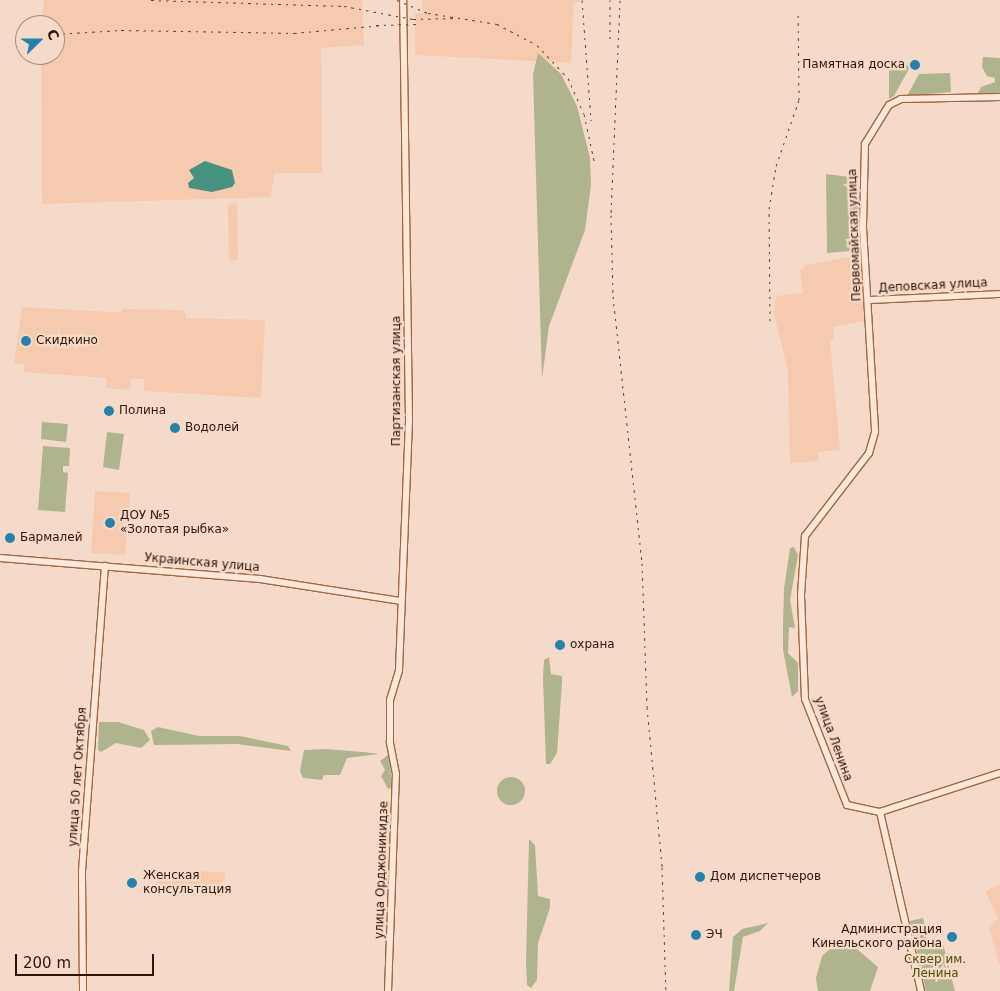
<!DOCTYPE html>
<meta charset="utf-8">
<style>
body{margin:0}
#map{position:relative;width:1000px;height:991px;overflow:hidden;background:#f6dac9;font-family:"DejaVu Sans",sans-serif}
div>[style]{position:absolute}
.built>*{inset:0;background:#f6caae}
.green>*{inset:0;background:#afb48e}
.round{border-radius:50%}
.water>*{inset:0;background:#45937f}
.roads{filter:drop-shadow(1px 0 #a2663d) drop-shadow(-1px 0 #a2663d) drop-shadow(0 1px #a2663d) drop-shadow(0 -1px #a2663d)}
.secondary>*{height:6px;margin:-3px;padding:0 3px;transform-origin:3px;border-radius:3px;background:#ffe8da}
.rail>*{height:1px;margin-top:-0.5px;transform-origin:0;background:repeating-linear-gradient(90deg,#594030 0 2.5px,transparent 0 7.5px)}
.dots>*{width:14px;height:14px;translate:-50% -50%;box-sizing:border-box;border:2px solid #f6dac9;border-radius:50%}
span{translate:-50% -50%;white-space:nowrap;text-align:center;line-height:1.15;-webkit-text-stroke:4.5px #f6dac9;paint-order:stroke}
.poi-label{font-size:12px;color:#2d1505}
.right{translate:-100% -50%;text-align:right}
.left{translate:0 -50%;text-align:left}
.street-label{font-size:12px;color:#2d1505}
.park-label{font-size:12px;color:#4a4f02}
.north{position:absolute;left:15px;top:15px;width:50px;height:50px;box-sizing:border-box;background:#f6dac9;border:1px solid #a68b7b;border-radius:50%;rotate:68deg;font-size:14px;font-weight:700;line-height:20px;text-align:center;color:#2d1505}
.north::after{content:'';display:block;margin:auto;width:18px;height:22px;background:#2382ae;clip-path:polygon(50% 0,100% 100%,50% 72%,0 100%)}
.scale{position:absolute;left:15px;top:954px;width:139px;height:22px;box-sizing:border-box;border:2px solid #2d1505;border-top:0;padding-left:6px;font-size:15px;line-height:18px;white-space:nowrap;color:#2d1505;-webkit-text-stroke:4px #f6dac9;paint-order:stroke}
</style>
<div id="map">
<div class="built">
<div style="clip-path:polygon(44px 0,362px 0,364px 45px,321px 48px,322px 173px,275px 173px,270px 197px,42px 204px,41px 55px,55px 55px,55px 25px,41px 25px)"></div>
<div style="clip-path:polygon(422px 0,590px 0,574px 2px,571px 63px,415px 55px,415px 13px,423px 13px)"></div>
<div style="clip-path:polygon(237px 203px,238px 260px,229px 261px,228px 204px)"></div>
<div style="clip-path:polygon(854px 256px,862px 263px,865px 321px,833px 327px,834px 339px,830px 340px,840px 450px,818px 452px,818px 461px,790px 463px,788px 371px,774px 313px,776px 296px,803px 293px,800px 270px,806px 265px)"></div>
<div style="clip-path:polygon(22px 307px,112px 312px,121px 312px,122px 309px,185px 310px,186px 318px,265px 320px,261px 398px,144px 391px,144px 379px,131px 379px,130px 390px,106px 388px,106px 378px,24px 372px,24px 364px,14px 363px)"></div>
<div style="clip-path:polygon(95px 491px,130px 493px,125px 555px,91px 553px)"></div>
<div style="clip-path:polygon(156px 870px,225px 872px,224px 896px,156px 894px)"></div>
<div style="clip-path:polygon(1000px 884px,1000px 966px,989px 928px,998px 918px,985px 891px)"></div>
</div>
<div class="green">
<div style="clip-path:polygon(538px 53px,561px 74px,577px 106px,590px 158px,591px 185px,585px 230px,549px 326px,542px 379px,533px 75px)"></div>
<div style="clip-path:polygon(983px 57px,1000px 58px,1000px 94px,978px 93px,981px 87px,995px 82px,995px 78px,987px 76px,982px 67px)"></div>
<div style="clip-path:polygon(911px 65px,894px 96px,889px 99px,889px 68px)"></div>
<div style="clip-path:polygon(950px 73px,951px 92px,907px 96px,919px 74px)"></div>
<div style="clip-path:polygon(826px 174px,857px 178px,861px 250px,827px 253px)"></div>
<div style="clip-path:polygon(42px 422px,68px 424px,66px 442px,41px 439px)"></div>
<div style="clip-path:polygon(107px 432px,124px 434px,119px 470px,103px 467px)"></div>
<div style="clip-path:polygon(43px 446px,70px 448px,69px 466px,63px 466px,63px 472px,68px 473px,65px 512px,38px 510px)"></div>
<div style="clip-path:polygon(794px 547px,798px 555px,790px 600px,795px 628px,789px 627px,788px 653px,798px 663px,798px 691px,792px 697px,783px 650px,783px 625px,784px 589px,790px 548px)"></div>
<div style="clip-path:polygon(549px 657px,551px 674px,562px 676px,562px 682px,557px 753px,550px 764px,546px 764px,543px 678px,544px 660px)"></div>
<div style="clip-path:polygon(99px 722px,118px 722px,144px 730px,150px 740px,141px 748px,116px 743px,101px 752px,98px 750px)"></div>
<div style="clip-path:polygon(158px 727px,199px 736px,240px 736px,288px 746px,291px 751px,237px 744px,154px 745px,151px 731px)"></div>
<div style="clip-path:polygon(325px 749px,363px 752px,379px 754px,347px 758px,340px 775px,324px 775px,322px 780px,303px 778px,300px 771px,304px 750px)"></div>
<div style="clip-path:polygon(389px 754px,392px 787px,388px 789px,381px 776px,385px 770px,380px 761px)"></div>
<div class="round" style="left:497px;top:777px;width:28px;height:28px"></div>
<div style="clip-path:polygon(529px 839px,535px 845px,538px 896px,550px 899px,550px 908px,538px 943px,537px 980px,531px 988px,527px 985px,526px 962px)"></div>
<div style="clip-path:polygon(923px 918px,929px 943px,942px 940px,955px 991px,926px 991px,910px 921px)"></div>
<div style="clip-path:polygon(768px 923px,760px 931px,743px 937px,734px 991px,729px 991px,733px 937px,742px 929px)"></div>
<div style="clip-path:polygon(851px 944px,878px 967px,870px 991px,818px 991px,816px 978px,822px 956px,833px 946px)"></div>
</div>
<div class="water">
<div style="clip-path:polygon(205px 161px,232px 170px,235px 183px,232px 187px,212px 192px,189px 188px,188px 183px,194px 178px,189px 170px)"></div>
</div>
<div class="roads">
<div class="secondary">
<div style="left:1000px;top:97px;width:99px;rotate:178.8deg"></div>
<div style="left:901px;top:99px;width:13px;rotate:153deg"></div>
<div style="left:889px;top:105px;width:46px;rotate:121.6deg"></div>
<div style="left:865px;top:144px;width:84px;rotate:91.4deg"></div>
<div style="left:863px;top:228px;width:204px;rotate:86.6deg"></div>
<div style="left:875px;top:432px;width:22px;rotate:106deg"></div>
<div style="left:869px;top:453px;width:105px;rotate:127.6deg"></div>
<div style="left:805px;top:536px;width:59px;rotate:93.9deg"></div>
<div style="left:801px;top:595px;width:104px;rotate:87.8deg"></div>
<div style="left:805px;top:699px;width:114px;rotate:68.4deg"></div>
<div style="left:847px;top:805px;width:34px;rotate:12deg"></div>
<div style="left:880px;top:812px;width:126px;rotate:-18deg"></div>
<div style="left:868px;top:300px;width:132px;rotate:-2.6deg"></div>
<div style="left:0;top:558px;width:261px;rotate:4.6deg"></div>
<div style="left:260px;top:579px;width:143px;rotate:8.9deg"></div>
<div style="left:880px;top:812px;width:184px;rotate:77.1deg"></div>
<div style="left:83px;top:991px;width:120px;rotate:-90.5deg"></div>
<div style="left:82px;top:871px;width:306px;rotate:-85.7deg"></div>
<div style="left:388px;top:991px;width:217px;rotate:-87.9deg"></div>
<div style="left:396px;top:774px;width:33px;rotate:-101deg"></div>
<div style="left:390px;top:742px;width:42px;rotate:-90deg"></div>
<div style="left:390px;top:700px;width:31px;rotate:-73deg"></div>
<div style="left:399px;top:670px;width:250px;rotate:-87.7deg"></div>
<div style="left:409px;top:420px;width:420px;rotate:-90.8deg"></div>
</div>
</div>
<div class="rail">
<div style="left:151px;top:0;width:193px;rotate:1.8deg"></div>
<div style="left:344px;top:6px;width:70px;rotate:10.7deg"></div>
<div style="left:413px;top:19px;width:46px;rotate:-1.2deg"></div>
<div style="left:397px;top:0;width:34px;rotate:23deg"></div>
<div style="left:428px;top:13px;width:70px;rotate:9.1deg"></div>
<div style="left:497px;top:24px;width:45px;rotate:27.7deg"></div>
<div style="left:537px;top:45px;width:45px;rotate:46.8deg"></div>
<div style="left:568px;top:78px;width:39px;rotate:66deg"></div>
<div style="left:584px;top:114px;width:52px;rotate:77.8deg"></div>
<div style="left:582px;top:0;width:121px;rotate:85.7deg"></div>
<div style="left:620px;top:0;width:215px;rotate:92.4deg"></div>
<div style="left:611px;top:215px;width:81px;rotate:88.6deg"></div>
<div style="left:613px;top:296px;width:269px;rotate:83.8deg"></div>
<div style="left:642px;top:563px;width:144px;rotate:88deg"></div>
<div style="left:647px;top:707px;width:161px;rotate:84.6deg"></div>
<div style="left:662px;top:867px;width:124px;rotate:88.2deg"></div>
<div style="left:376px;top:25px;width:43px;rotate:-1.3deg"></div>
<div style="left:55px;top:34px;width:66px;rotate:-3.5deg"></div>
<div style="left:121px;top:30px;width:173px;rotate:1deg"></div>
<div style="left:294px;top:33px;width:89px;rotate:-5.1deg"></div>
<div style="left:610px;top:39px;width:39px;rotate:-90deg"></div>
<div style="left:770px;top:321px;width:112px;rotate:-90.5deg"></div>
<div style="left:769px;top:209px;width:44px;rotate:-80.8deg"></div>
<div style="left:776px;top:166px;width:70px;rotate:-70.8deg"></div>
<div style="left:799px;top:100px;width:89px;rotate:-90.6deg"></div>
</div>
<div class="dots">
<div style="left:915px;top:65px;background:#2382ae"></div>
<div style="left:26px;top:341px;background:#2382ae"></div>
<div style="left:109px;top:411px;background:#2382ae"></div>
<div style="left:175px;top:428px;background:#2382ae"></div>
<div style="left:110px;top:523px;background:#2382ae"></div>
<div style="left:10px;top:538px;background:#2382ae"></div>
<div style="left:560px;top:645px;background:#2382ae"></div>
<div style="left:700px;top:877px;background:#2382ae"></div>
<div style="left:132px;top:883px;background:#2382ae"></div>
<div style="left:696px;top:935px;background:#2382ae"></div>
<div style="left:952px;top:937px;background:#2382ae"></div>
</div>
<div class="poi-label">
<span class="right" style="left:905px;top:65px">Памятная доска</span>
<span class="left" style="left:36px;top:341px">Скидкино</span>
<span class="left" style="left:119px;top:411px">Полина</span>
<span class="left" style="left:185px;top:428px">Водолей</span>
<span class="left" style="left:120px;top:523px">ДОУ №5<br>«Золотая рыбка»</span>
<span class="left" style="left:20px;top:538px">Бармалей</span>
<span class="left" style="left:570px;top:645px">охрана</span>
<span class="left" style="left:143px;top:883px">Женская<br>консультация</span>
<span class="left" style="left:710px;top:877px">Дом диспетчеров</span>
<span class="right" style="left:942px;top:937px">Администрация<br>Кинельского района</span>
<span class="left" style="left:706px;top:935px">ЭЧ</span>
</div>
<div class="street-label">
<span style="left:855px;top:235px;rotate:-92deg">Первомайская улица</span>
<span style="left:933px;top:286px;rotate:-3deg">Деповская улица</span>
<span style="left:397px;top:381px;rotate:-90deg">Партизанская улица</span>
<span style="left:202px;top:563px;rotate:5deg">Украинская улица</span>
<span style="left:833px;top:739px;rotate:70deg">улица Ленина</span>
<span style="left:78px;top:777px;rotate:-86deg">улица 50 лет Октября</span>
<span style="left:382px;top:870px;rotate:-88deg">улица Орджоникидзе</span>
</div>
<div class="park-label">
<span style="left:935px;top:967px">Сквер им.<br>Ленина</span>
</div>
<div class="north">С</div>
<div class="scale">200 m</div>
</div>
